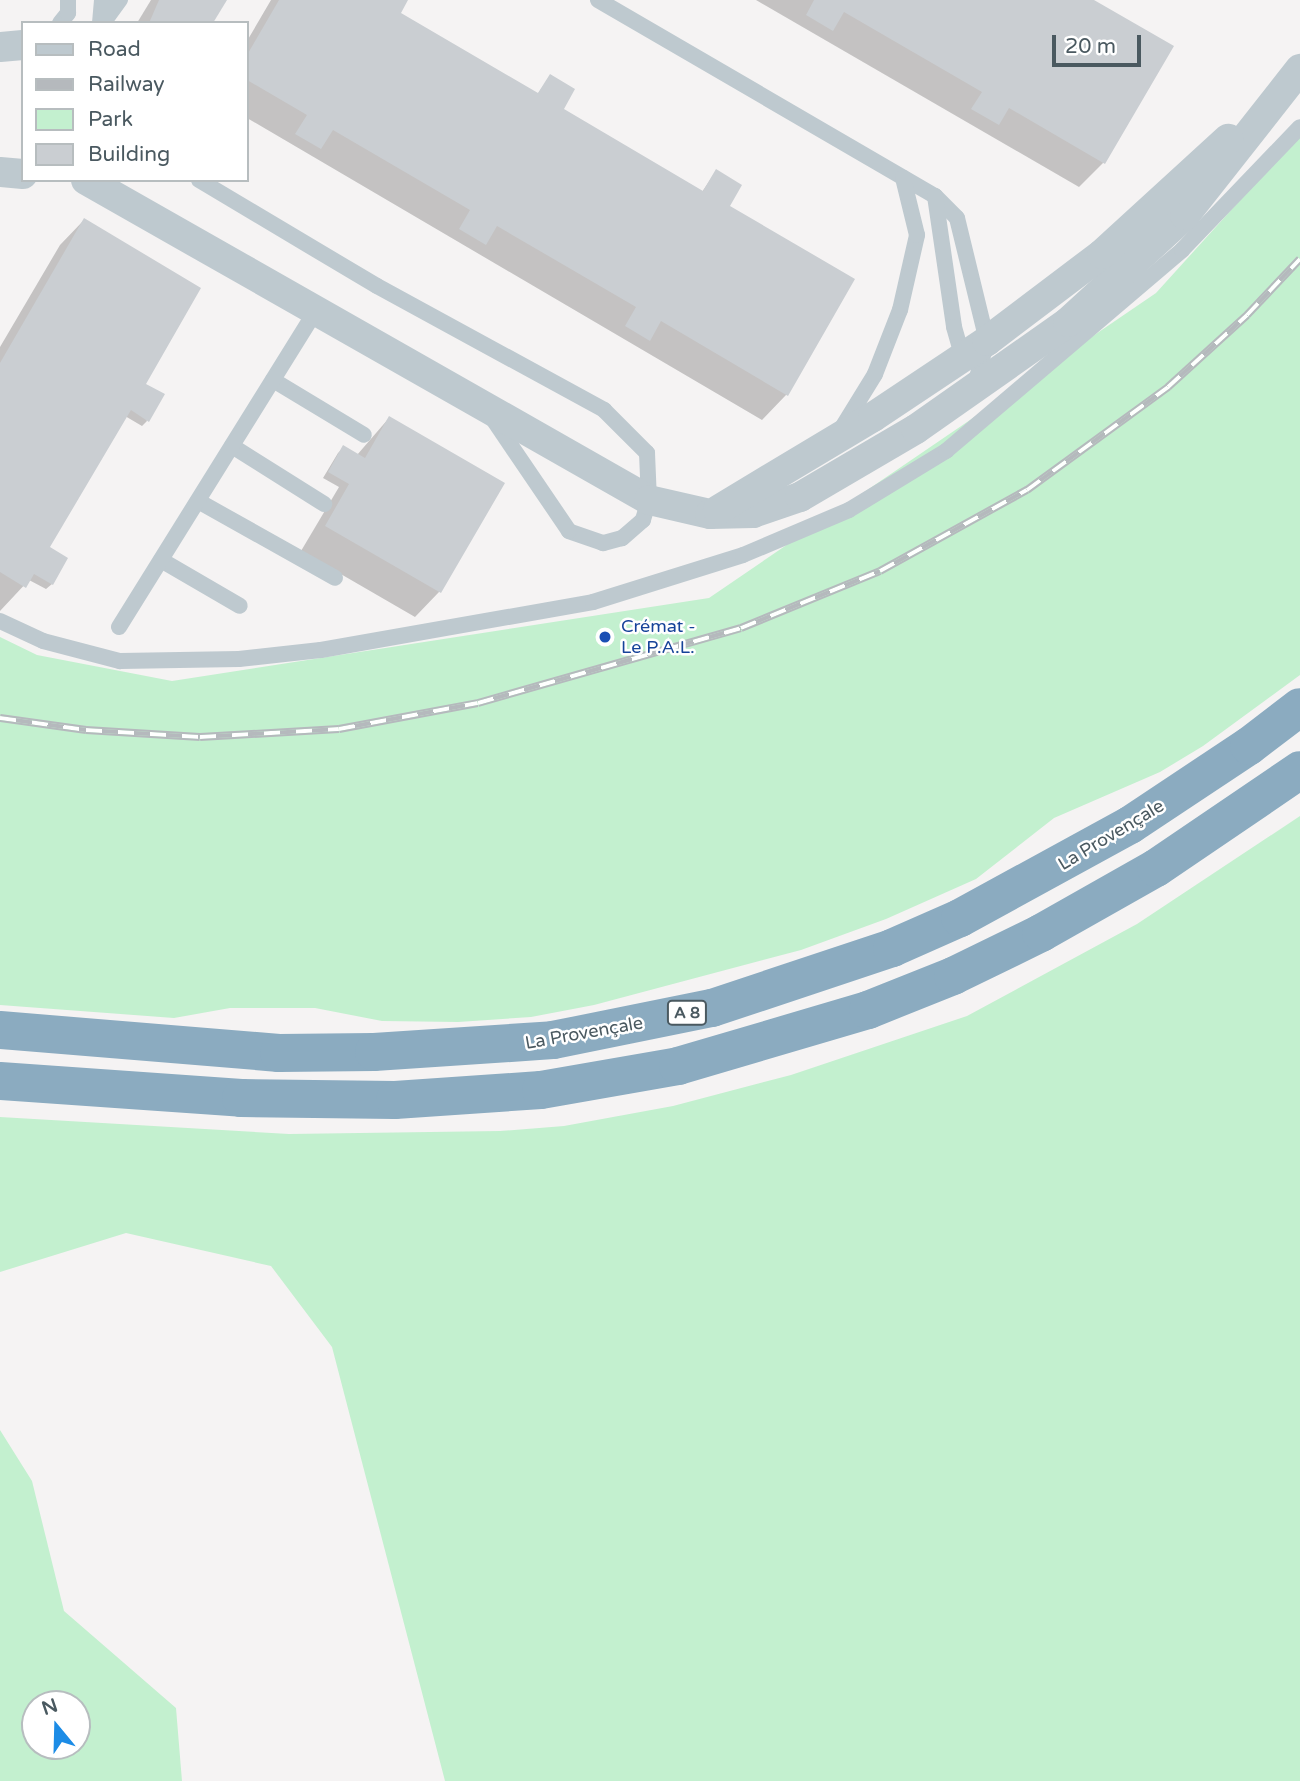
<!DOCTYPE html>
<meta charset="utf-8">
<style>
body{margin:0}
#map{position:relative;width:1300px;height:1781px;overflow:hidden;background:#f5f3f3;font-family:"Varela Round",sans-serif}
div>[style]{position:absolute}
.green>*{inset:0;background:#c3f0cf}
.shadow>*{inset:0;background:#0003}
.building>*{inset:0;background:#caced2}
.service>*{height:16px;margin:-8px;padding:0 8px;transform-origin:8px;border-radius:8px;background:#bec9cf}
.minor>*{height:30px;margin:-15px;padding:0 15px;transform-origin:15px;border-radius:15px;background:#bec9cf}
.motorway>*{height:38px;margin:-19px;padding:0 19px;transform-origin:19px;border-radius:19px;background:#8babc0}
.rail>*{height:8px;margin-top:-4px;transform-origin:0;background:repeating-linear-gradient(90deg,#fff 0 16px,#b5b9bd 0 32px);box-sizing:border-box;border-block:2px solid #b5b9bd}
.dots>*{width:19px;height:19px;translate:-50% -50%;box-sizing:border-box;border:4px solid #fff;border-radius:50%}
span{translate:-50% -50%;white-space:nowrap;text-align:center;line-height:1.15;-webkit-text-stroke:5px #fff;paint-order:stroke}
.shield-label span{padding:2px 5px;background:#fff;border:2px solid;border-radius:5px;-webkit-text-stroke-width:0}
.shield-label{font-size:16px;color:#4a5960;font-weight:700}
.transit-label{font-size:18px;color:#164399}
.left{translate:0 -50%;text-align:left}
.street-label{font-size:18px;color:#4a5960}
.legend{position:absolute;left:21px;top:21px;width:228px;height:161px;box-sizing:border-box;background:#fff;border:2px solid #b7bdbf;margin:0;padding:9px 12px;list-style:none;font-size:21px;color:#4a5960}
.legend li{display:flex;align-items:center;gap:14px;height:35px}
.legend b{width:35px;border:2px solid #b7bdbf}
.north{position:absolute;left:21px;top:1690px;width:70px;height:70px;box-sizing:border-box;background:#fff;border:2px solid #b7bdbf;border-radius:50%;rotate:341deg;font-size:19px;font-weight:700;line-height:28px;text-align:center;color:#4a5960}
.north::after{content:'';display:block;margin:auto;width:24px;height:32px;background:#1c8ce6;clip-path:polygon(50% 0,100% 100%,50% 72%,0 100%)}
.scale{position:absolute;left:1052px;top:35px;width:89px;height:32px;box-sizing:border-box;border:4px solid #4a5960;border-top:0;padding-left:9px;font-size:21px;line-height:24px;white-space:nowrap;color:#4a5960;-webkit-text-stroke:5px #fff;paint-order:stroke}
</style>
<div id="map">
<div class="green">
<div style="clip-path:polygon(1300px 134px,1300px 675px,1203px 746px,1160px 772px,1054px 818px,976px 879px,886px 919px,801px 950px,594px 1005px,531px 1017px,458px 1022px,382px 1021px,315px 1008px,230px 1008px,174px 1018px,0 1005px,0 637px,37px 655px,172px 681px,709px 598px,1156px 293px)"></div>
<div style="clip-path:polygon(1300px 816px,1300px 1781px,445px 1781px,332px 1347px,271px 1266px,126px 1233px,0 1272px,0 1117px,289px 1134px,500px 1131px,564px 1126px,673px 1106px,791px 1075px,967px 1016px,1137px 924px)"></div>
<div style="clip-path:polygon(evenodd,0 1430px,32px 1481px,64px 1611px,176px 1708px,182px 1781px,0 1781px,0 1430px,77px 1704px,77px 1746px,35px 1746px,35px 1704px,77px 1704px)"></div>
</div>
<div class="shadow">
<div style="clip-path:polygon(151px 0,225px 0,211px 23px,137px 23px)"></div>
<div style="clip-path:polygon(271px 0,406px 0,398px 13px,537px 95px,550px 76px,562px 109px,702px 192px,716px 171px,727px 206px,853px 280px,786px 395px,762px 420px,247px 118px,247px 41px)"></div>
<div style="clip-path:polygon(756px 0,1091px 0,1103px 163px,1079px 187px)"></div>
<div style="clip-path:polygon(84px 220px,147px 421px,142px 426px,125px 416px,44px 555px,52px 584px,46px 589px,29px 580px,0 611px,0 347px,60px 245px)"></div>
<div style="clip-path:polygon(389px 418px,502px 483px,439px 592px,415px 617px,301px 551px,339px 487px,323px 478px,338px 453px,344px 447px,357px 455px)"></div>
</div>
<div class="building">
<div style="clip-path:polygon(159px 0,227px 0,213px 23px,149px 23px)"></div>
<div style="clip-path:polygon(279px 0,408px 0,401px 13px,538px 93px,550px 74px,575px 89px,564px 109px,703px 191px,716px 169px,742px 185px,730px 206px,855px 279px,788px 396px,661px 321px,650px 341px,625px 326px,636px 307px,497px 226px,486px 245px,459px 229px,470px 210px,333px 130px,321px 149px,295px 134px,307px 115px,247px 80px,247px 55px)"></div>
<div style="clip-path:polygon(814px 0,1094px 0,1174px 46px,1105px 164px,1009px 108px,999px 125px,971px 109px,982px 92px,844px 12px,833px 31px,806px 15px)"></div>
<div style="clip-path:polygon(84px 218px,201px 288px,146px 384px,165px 394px,149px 422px,131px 410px,50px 547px,68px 558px,53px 585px,34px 574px,26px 588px,0 572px,0 363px)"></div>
<div style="clip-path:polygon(389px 416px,505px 483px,441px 593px,325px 526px,349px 484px,328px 472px,343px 445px,365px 458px)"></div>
</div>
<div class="service">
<div style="left:598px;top:0;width:390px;rotate:30.2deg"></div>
<div style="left:935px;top:196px;width:31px;rotate:45deg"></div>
<div style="left:957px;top:218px;width:127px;rotate:76.3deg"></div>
<div style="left:987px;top:341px;width:46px;rotate:105.3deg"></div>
<div style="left:60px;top:23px;width:13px;rotate:-51deg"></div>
<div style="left:68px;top:13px;width:13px;rotate:-90deg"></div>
<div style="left:100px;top:23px;width:23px;rotate:-85deg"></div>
<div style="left:103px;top:23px;width:29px;rotate:-54deg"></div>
<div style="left:199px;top:180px;width:207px;rotate:30.8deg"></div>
<div style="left:377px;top:286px;width:259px;rotate:28.6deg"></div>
<div style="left:604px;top:410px;width:61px;rotate:45deg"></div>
<div style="left:647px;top:453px;width:47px;rotate:87.6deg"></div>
<div style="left:649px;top:500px;width:21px;rotate:107deg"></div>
<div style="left:643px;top:520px;width:28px;rotate:139deg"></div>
<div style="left:622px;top:538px;width:20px;rotate:165deg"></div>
<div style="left:603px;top:543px;width:36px;rotate:-161deg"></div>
<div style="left:569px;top:531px;width:135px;rotate:-124.2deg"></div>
<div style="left:935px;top:196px;width:132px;rotate:81.7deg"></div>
<div style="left:954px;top:327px;width:35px;rotate:74deg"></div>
<div style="left:273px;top:380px;width:106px;rotate:31.1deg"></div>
<div style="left:840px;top:431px;width:67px;rotate:-58.4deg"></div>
<div style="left:875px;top:374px;width:69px;rotate:-68.7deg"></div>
<div style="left:900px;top:310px;width:77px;rotate:-77.2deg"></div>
<div style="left:917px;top:235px;width:59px;rotate:-103.8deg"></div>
<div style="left:232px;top:446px;width:109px;rotate:32.2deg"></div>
<div style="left:198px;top:501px;width:157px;rotate:29.3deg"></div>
<div style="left:161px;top:560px;width:91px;rotate:30.2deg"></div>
<div style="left:0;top:621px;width:47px;rotate:24.9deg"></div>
<div style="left:43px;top:641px;width:80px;rotate:14.6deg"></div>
<div style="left:120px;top:661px;width:119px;rotate:-1deg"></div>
<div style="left:239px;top:659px;width:82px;rotate:-6.3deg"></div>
<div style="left:321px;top:650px;width:276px;rotate:-10deg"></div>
<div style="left:593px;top:602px;width:157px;rotate:-17.4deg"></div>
<div style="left:743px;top:555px;width:115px;rotate:-23deg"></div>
<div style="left:849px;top:510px;width:114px;rotate:-31.3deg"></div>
<div style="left:946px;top:451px;width:310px;rotate:-40.4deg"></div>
<div style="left:1182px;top:250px;width:170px;rotate:-46.2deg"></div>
<div style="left:119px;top:627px;width:373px;rotate:-58.1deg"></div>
</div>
<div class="minor">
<div style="left:0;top:47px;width:23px;rotate:-5deg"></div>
<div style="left:0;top:172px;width:23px;rotate:5deg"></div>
<div style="left:86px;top:180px;width:648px;rotate:29.61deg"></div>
<div style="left:649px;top:500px;width:63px;rotate:12.9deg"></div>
<div style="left:710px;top:514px;width:43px;rotate:-1.3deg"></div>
<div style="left:753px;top:513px;width:50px;rotate:-18.8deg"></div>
<div style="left:800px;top:497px;width:134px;rotate:-30.4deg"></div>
<div style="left:916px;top:429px;width:186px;rotate:-35.1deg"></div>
<div style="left:1068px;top:322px;width:159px;rotate:-42.4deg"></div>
<div style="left:1185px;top:215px;width:186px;rotate:-51.8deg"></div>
<div style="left:718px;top:510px;width:181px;rotate:-31deg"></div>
<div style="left:873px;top:417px;width:137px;rotate:-33.7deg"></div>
<div style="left:987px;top:341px;width:144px;rotate:-37.1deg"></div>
<div style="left:1102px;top:254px;width:171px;rotate:-42.4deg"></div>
</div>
<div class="motorway">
<div style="left:0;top:1030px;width:280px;rotate:4.7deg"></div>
<div style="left:279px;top:1053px;width:95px;rotate:-0.6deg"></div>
<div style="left:374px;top:1052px;width:179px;rotate:-3.8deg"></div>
<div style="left:553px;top:1040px;width:162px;rotate:-11.4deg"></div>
<div style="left:712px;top:1008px;width:190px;rotate:-18.4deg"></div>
<div style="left:892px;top:948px;width:74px;rotate:-23.8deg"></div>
<div style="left:960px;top:918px;width:194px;rotate:-28.7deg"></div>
<div style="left:1130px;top:825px;width:143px;rotate:-33.6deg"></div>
<div style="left:1249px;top:746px;width:64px;rotate:-37.4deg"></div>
<div style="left:0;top:1081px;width:242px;rotate:4deg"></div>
<div style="left:241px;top:1098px;width:154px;rotate:0.7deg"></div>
<div style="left:395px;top:1100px;width:146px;rotate:-3.9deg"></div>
<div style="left:541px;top:1090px;width:139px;rotate:-9.9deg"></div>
<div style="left:678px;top:1066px;width:198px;rotate:-16.4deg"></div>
<div style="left:868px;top:1010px;width:92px;rotate:-21.8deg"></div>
<div style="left:953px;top:976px;width:98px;rotate:-26deg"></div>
<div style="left:1041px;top:933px;width:132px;rotate:-29.5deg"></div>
<div style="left:1156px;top:868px;width:174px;rotate:-34.2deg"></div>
</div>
<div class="rail">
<div style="left:0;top:718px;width:87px;rotate:7.9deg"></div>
<div style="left:86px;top:730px;width:114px;rotate:3.5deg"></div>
<div style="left:200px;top:737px;width:139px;rotate:-3.3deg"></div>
<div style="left:339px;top:729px;width:141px;rotate:-10.6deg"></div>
<div style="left:478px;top:703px;width:273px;rotate:-15.9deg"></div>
<div style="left:741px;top:628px;width:150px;rotate:-22.3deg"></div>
<div style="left:880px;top:571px;width:168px;rotate:-28.9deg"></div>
<div style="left:1027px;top:490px;width:175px;rotate:-36.1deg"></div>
<div style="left:1168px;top:387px;width:107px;rotate:-42.3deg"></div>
<div style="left:1247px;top:315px;width:77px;rotate:-46.6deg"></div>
</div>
<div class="dots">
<div style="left:605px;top:637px;background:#1a4fb4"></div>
</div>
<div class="shield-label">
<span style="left:687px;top:1013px">A 8</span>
</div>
<div class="transit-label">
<span class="left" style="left:621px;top:637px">Crémat -<br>Le P.A.L.</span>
</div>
<div class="street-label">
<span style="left:1111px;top:835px;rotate:-31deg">La Provençale</span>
<span style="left:584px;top:1033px;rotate:-10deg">La Provençale</span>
</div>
<ul class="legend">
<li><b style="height:9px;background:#bec9cf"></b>Road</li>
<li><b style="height:9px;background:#b5b9bd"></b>Railway</li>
<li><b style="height:19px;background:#c3f0cf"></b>Park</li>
<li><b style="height:19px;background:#caced2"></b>Building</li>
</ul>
<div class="north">N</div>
<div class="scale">20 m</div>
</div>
